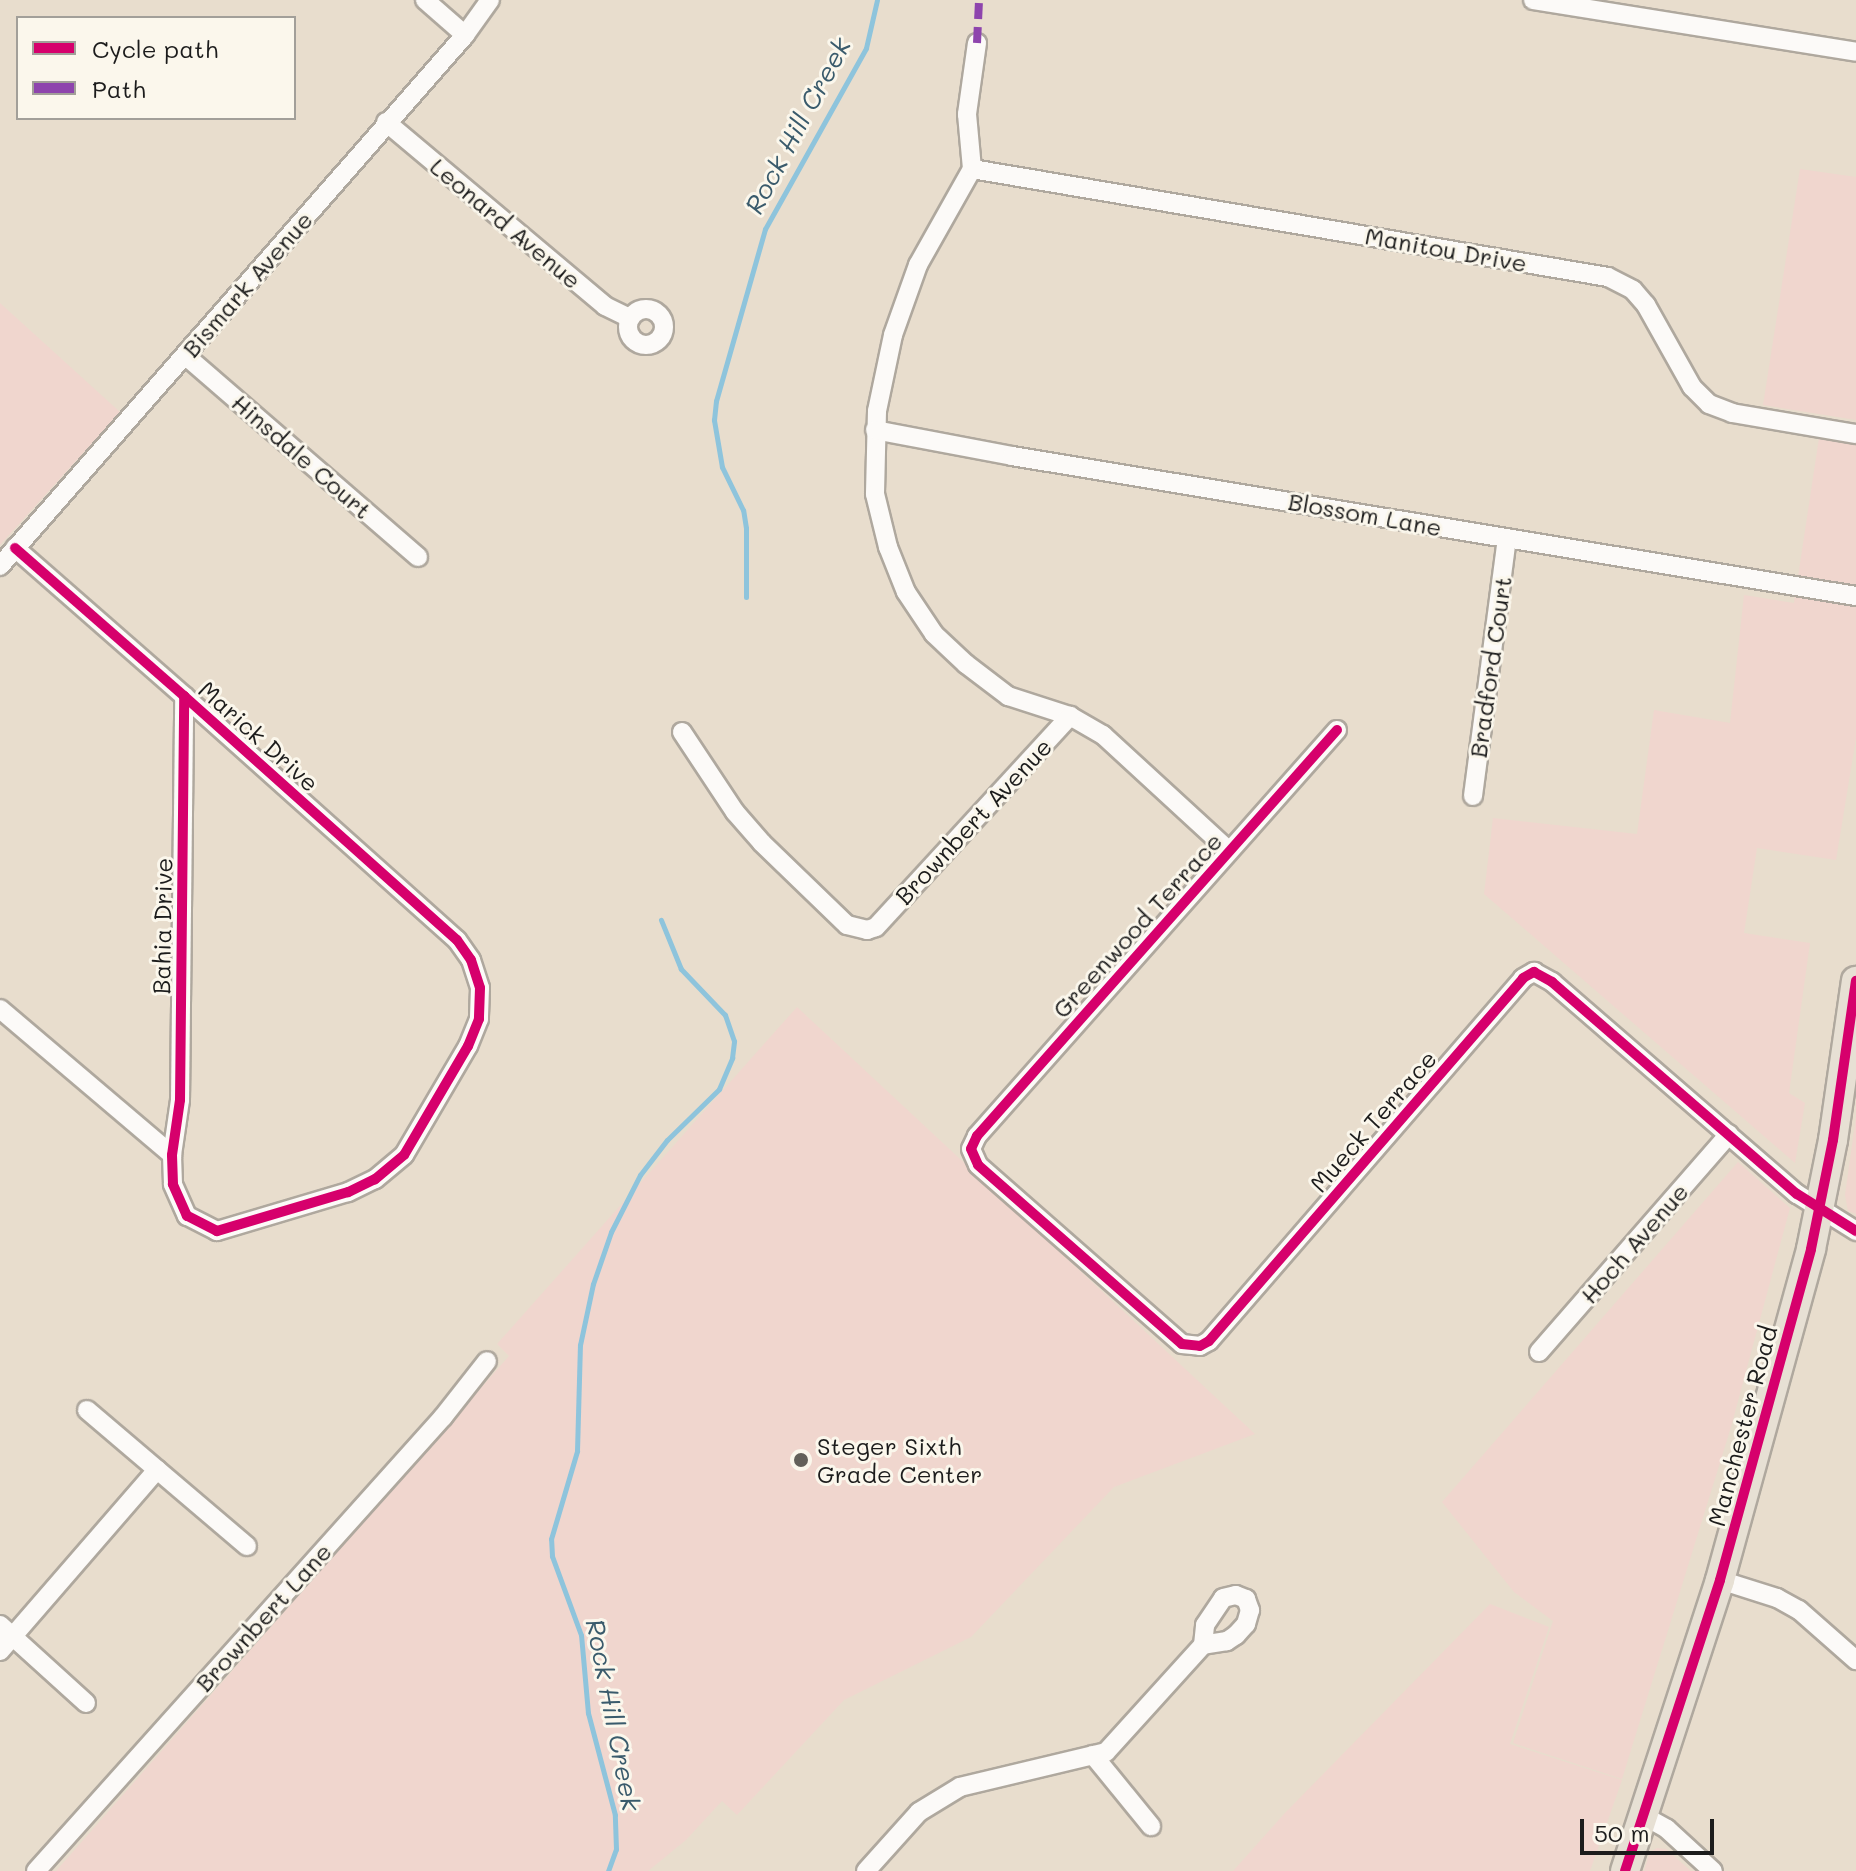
<!DOCTYPE html>
<style>
body{margin:0}
#map{position:relative;width:1856px;height:1871px;overflow:hidden;background:#e8ddcd;font-family:Mali,sans-serif}
div>[style]{position:absolute}
.built>*{inset:0;background:#f0d6ce}
.stream>*{height:5px;margin:-2.5px;padding:0 2.5px;transform-origin:2.5px;border-radius:2.5px;background:#8ec4dc}
.roads{filter:drop-shadow(2px 0 #afa89e) drop-shadow(-2px 0 #afa89e) drop-shadow(0 2px #afa89e) drop-shadow(0 -2px #afa89e)}
.street>*{height:18px;margin:-9px;padding:0 9px;transform-origin:9px;border-radius:9px;background:#fcfaf8}
.street>.ring{margin:-9px;padding:0;box-sizing:content-box;background:none;border:18px solid #fcfaf8;border-radius:50%}
.primary>*{height:28px;margin:-14px;padding:0 14px;transform-origin:14px;border-radius:14px;background:#e7e0d4}
.quiet>*{height:8px;margin-top:-4px;transform-origin:0;background:repeating-linear-gradient(90deg,#8e44ad 0 16px,transparent 0 24px)}
.cycleway>*{height:10px;margin:-5px;padding:0 5px;transform-origin:5px;border-radius:5px;background:#d6006c}
.dots>*{width:22px;height:22px;translate:-50% -50%;box-sizing:border-box;border:4px solid #fbf7ec;border-radius:50%}
span{translate:-50% -50%;white-space:nowrap;text-align:center;line-height:1.15;-webkit-text-stroke:6px #fbf7ec;paint-order:stroke}
.street-label{font-size:24px;color:#1c1c1c}
.poi-label{font-size:24px;color:#1c1c1c}
.left{translate:0 -50%;text-align:left}
.water-label{font-size:26px;color:#3a5b6c;font-style:italic}
.legend{position:absolute;left:16px;top:16px;width:280px;height:104px;box-sizing:border-box;background:#fbf7ec;border:2px solid #a29f99;margin:0;padding:10px 14px;list-style:none;font-size:24px;color:#1c1c1c}
.legend li{display:flex;align-items:center;gap:16px;height:40px}
.legend b{width:40px;border:2px solid #a29f99}
.scale{position:absolute;left:1580px;top:1819px;width:134px;height:36px;box-sizing:border-box;border:4px solid #1c1c1c;border-top:0;padding-left:10px;font-size:24px;line-height:28px;white-space:nowrap;color:#1c1c1c;-webkit-text-stroke:6px #fbf7ec;paint-order:stroke}
</style>
<div id="map">
<div class="built">
<div style="clip-path:polygon(1800px 169px,1856px 177px,1856px 420px,1763px 405px)"></div>
<div style="clip-path:polygon(0 303px,120px 412px,0 545px)"></div>
<div style="clip-path:polygon(1819px 438px,1856px 443px,1856px 738px,1836px 860px,1757px 848px,1744px 933px,1810px 943px,1789px 1093px,1805px 1103px,1795px 1163px,1484px 894px,1493px 818px,1637px 834px,1654px 710px,1730px 723px,1744px 595px,1794px 603px)"></div>
<div style="clip-path:polygon(797px 1007px,1255px 1434px,1114px 1487px,971px 1637px,844px 1700px,737px 1815px,722px 1801px,686px 1840px,648px 1871px,56px 1871px,509px 1356px,497px 1344px)"></div>
<div style="clip-path:polygon(1856px 1116px,1856px 1214px,1848px 1211px,1845px 1195px)"></div>
<div style="clip-path:polygon(1738px 1162px,1790px 1208px,1731px 1427px,1622px 1779px,1513px 1743px,1553px 1621px,1514px 1592px,1442px 1502px)"></div>
<div style="clip-path:polygon(1490px 1604px,1549px 1627px,1510px 1744px,1622px 1780px,1590px 1871px,1233px 1871px,1284px 1814px)"></div>
<div style="clip-path:polygon(1657px 1848px,1666px 1849px,1691px 1871px,1644px 1871px,1650px 1852px)"></div>
</div>
<div class="stream">
<div style="left:746px;top:597px;width:69px;rotate:-90deg"></div>
<div style="left:746px;top:528px;width:18px;rotate:-99deg"></div>
<div style="left:743px;top:510px;width:48px;rotate:-116deg"></div>
<div style="left:722px;top:467px;width:48px;rotate:-99.7deg"></div>
<div style="left:714px;top:420px;width:19px;rotate:-84deg"></div>
<div style="left:716px;top:401px;width:179px;rotate:-74.1deg"></div>
<div style="left:765px;top:229px;width:207px;rotate:-60.8deg"></div>
<div style="left:866px;top:48px;width:49px;rotate:-77.1deg"></div>
<div style="left:608px;top:1871px;width:23px;rotate:-70deg"></div>
<div style="left:616px;top:1849px;width:34px;rotate:-92deg"></div>
<div style="left:615px;top:1815px;width:106px;rotate:-104.8deg"></div>
<div style="left:588px;top:1713px;width:78px;rotate:-95.1deg"></div>
<div style="left:581px;top:1635px;width:84px;rotate:-110.2deg"></div>
<div style="left:552px;top:1556px;width:17px;rotate:-93deg"></div>
<div style="left:551px;top:1539px;width:92px;rotate:-73.5deg"></div>
<div style="left:577px;top:1451px;width:106px;rotate:-88.4deg"></div>
<div style="left:580px;top:1345px;width:62px;rotate:-78deg"></div>
<div style="left:593px;top:1284px;width:55px;rotate:-70.9deg"></div>
<div style="left:611px;top:1232px;width:64px;rotate:-63deg"></div>
<div style="left:640px;top:1175px;width:44px;rotate:-52.4deg"></div>
<div style="left:667px;top:1140px;width:73px;rotate:-44.4deg"></div>
<div style="left:719px;top:1089px;width:34px;rotate:-67deg"></div>
<div style="left:732px;top:1058px;width:17px;rotate:-83deg"></div>
<div style="left:734px;top:1041px;width:28px;rotate:-109deg"></div>
<div style="left:725px;top:1015px;width:64px;rotate:-133.7deg"></div>
<div style="left:681px;top:969px;width:53px;rotate:-112.2deg"></div>
</div>
<div class="roads">
<div class="street">
<div style="left:425px;top:0;width:53px;rotate:41.2deg"></div>
<div style="left:1533px;top:0;width:327px;rotate:9.1deg"></div>
<div style="left:977px;top:43px;width:72px;rotate:98deg"></div>
<div style="left:967px;top:114px;width:55px;rotate:84.8deg"></div>
<div style="left:972px;top:169px;width:110px;rotate:119.4deg"></div>
<div style="left:918px;top:265px;width:74px;rotate:109.7deg"></div>
<div style="left:893px;top:335px;width:78px;rotate:101.9deg"></div>
<div style="left:877px;top:411px;width:83px;rotate:91.4deg"></div>
<div style="left:875px;top:494px;width:55px;rotate:76.2deg"></div>
<div style="left:888px;top:547px;width:48px;rotate:68.2deg"></div>
<div style="left:906px;top:592px;width:50px;rotate:56.3deg"></div>
<div style="left:934px;top:634px;width:44px;rotate:43.2deg"></div>
<div style="left:966px;top:664px;width:53px;rotate:37.3deg"></div>
<div style="left:1008px;top:696px;width:65px;rotate:17.9deg"></div>
<div style="left:1070px;top:716px;width:38px;rotate:30deg"></div>
<div style="left:1103px;top:735px;width:171px;rotate:42.6deg"></div>
<div style="left:386px;top:122px;width:286px;rotate:40deg"></div>
<div style="left:605px;top:306px;width:28px;rotate:26deg"></div>
<div style="left:972px;top:169px;width:645px;rotate:9.64deg"></div>
<div style="left:1608px;top:277px;width:28px;rotate:27deg"></div>
<div style="left:1633px;top:290px;width:20px;rotate:49deg"></div>
<div style="left:1646px;top:305px;width:94px;rotate:60.7deg"></div>
<div style="left:1692px;top:387px;width:24px;rotate:45deg"></div>
<div style="left:1709px;top:404px;width:25px;rotate:21deg"></div>
<div style="left:1732px;top:413px;width:126px;rotate:9.6deg"></div>
<div class="ring" style="left:628px;top:309px;width:18px;height:18px"></div>
<div style="left:186px;top:356px;width:307px;rotate:40.9deg"></div>
<div style="left:875px;top:430px;width:139px;rotate:10.7deg"></div>
<div style="left:1012px;top:456px;width:856px;rotate:9.42deg"></div>
<div style="left:15px;top:548px;width:225px;rotate:41.2deg"></div>
<div style="left:184px;top:696px;width:366px;rotate:41.8deg"></div>
<div style="left:457px;top:940px;width:24px;rotate:55deg"></div>
<div style="left:471px;top:960px;width:29px;rotate:72deg"></div>
<div style="left:480px;top:988px;width:31px;rotate:92deg"></div>
<div style="left:479px;top:1019px;width:29px;rotate:112deg"></div>
<div style="left:468px;top:1046px;width:126px;rotate:120.4deg"></div>
<div style="left:404px;top:1155px;width:38px;rotate:140deg"></div>
<div style="left:375px;top:1179px;width:30px;rotate:154deg"></div>
<div style="left:348px;top:1192px;width:137px;rotate:163.4deg"></div>
<div style="left:217px;top:1231px;width:34px;rotate:-153deg"></div>
<div style="left:187px;top:1216px;width:35px;rotate:-114deg"></div>
<div style="left:173px;top:1184px;width:29px;rotate:-92deg"></div>
<div style="left:172px;top:1155px;width:56px;rotate:-81.7deg"></div>
<div style="left:180px;top:1100px;width:404px;rotate:-89.4deg"></div>
<div style="left:0;top:566px;width:706px;rotate:-48.79deg"></div>
<div style="left:465px;top:35px;width:43px;rotate:-54.5deg"></div>
<div style="left:1337px;top:730px;width:543px;rotate:131.56deg"></div>
<div style="left:977px;top:1136px;width:14px;rotate:115deg"></div>
<div style="left:971px;top:1149px;width:17px;rotate:66deg"></div>
<div style="left:978px;top:1165px;width:271px;rotate:41.3deg"></div>
<div style="left:1182px;top:1344px;width:18px;rotate:6deg"></div>
<div style="left:1200px;top:1346px;width:10px;rotate:-29deg"></div>
<div style="left:1209px;top:1341px;width:480px;rotate:-49.1deg"></div>
<div style="left:1523px;top:978px;width:13px;rotate:-29deg"></div>
<div style="left:1534px;top:972px;width:21px;rotate:29deg"></div>
<div style="left:1552px;top:982px;width:324px;rotate:40.9deg"></div>
<div style="left:1797px;top:1194px;width:70px;rotate:32.1deg"></div>
<div style="left:682px;top:732px;width:96px;rotate:56.5deg"></div>
<div style="left:735px;top:812px;width:41px;rotate:48.9deg"></div>
<div style="left:762px;top:843px;width:118px;rotate:44deg"></div>
<div style="left:847px;top:925px;width:21px;rotate:14deg"></div>
<div style="left:867px;top:930px;width:9px;rotate:-18deg"></div>
<div style="left:876px;top:927px;width:287px;rotate:-47.4deg"></div>
<div style="left:1473px;top:796px;width:260px;rotate:-82.5deg"></div>
<div style="left:0;top:1009px;width:226px;rotate:40.3deg"></div>
<div style="left:1539px;top:1352px;width:289px;rotate:-48.9deg"></div>
<div style="left:87px;top:1410px;width:210px;rotate:40.4deg"></div>
<div style="left:1720px;top:1580px;width:60px;rotate:17.5deg"></div>
<div style="left:1777px;top:1598px;width:25px;rotate:29deg"></div>
<div style="left:1799px;top:1610px;width:76px;rotate:41.3deg"></div>
<div style="left:0;top:1625px;width:116px;rotate:42.2deg"></div>
<div style="left:0;top:1651px;width:240px;rotate:-49.1deg"></div>
<div style="left:1093px;top:1755px;width:92px;rotate:50.8deg"></div>
<div style="left:1644px;top:1816px;width:26px;rotate:29deg"></div>
<div style="left:1667px;top:1829px;width:62px;rotate:42.4deg"></div>
<div style="left:36px;top:1871px;width:610px;rotate:-48.12deg"></div>
<div style="left:443px;top:1417px;width:71px;rotate:-51.8deg"></div>
<div style="left:866px;top:1871px;width:79px;rotate:-48.1deg"></div>
<div style="left:919px;top:1812px;width:48px;rotate:-31.4deg"></div>
<div style="left:960px;top:1787px;width:150px;rotate:-13.5deg"></div>
<div style="left:1106px;top:1752px;width:144px;rotate:-47.8deg"></div>
<div style="left:1203px;top:1645px;width:20px;rotate:-84deg"></div>
<div style="left:1205px;top:1625px;width:32px;rotate:-56deg"></div>
<div style="left:1223px;top:1598px;width:13px;rotate:-13deg"></div>
<div style="left:1236px;top:1595px;width:11px;rotate:22deg"></div>
<div style="left:1246px;top:1599px;width:12px;rotate:70deg"></div>
<div style="left:1250px;top:1610px;width:15px;rotate:106deg"></div>
<div style="left:1246px;top:1624px;width:15px;rotate:132deg"></div>
<div style="left:1236px;top:1635px;width:11px;rotate:146deg"></div>
<div style="left:1227px;top:1641px;width:24px;rotate:171deg"></div>
</div>
<div class="primary">
<div style="left:1625px;top:1871px;width:306px;rotate:-71.9deg"></div>
<div style="left:1720px;top:1580px;width:343px;rotate:-74.6deg"></div>
<div style="left:1811px;top:1249px;width:111px;rotate:-78.6deg"></div>
<div style="left:1833px;top:1140px;width:161px;rotate:-81.8deg"></div>
</div>
</div>
<div class="quiet">
<div style="left:977px;top:43px;width:43px;rotate:-87.3deg"></div>
</div>
<div class="cycleway">
<div style="left:15px;top:548px;width:225px;rotate:41.2deg"></div>
<div style="left:184px;top:696px;width:366px;rotate:41.8deg"></div>
<div style="left:457px;top:940px;width:24px;rotate:55deg"></div>
<div style="left:471px;top:960px;width:29px;rotate:72deg"></div>
<div style="left:480px;top:988px;width:31px;rotate:92deg"></div>
<div style="left:479px;top:1019px;width:29px;rotate:112deg"></div>
<div style="left:468px;top:1046px;width:126px;rotate:120.4deg"></div>
<div style="left:404px;top:1155px;width:38px;rotate:140deg"></div>
<div style="left:375px;top:1179px;width:30px;rotate:154deg"></div>
<div style="left:348px;top:1192px;width:137px;rotate:163.4deg"></div>
<div style="left:217px;top:1231px;width:34px;rotate:-153deg"></div>
<div style="left:187px;top:1216px;width:35px;rotate:-114deg"></div>
<div style="left:173px;top:1184px;width:29px;rotate:-92deg"></div>
<div style="left:172px;top:1155px;width:56px;rotate:-81.7deg"></div>
<div style="left:180px;top:1100px;width:404px;rotate:-89.4deg"></div>
<div style="left:1337px;top:730px;width:543px;rotate:131.56deg"></div>
<div style="left:977px;top:1136px;width:14px;rotate:115deg"></div>
<div style="left:971px;top:1149px;width:17px;rotate:66deg"></div>
<div style="left:978px;top:1165px;width:271px;rotate:41.3deg"></div>
<div style="left:1182px;top:1344px;width:18px;rotate:6deg"></div>
<div style="left:1200px;top:1346px;width:10px;rotate:-29deg"></div>
<div style="left:1209px;top:1341px;width:480px;rotate:-49.1deg"></div>
<div style="left:1523px;top:978px;width:13px;rotate:-29deg"></div>
<div style="left:1534px;top:972px;width:21px;rotate:29deg"></div>
<div style="left:1552px;top:982px;width:324px;rotate:40.9deg"></div>
<div style="left:1797px;top:1194px;width:70px;rotate:32.1deg"></div>
<div style="left:1625px;top:1871px;width:306px;rotate:-71.9deg"></div>
<div style="left:1720px;top:1580px;width:343px;rotate:-74.6deg"></div>
<div style="left:1811px;top:1249px;width:111px;rotate:-78.6deg"></div>
<div style="left:1833px;top:1140px;width:161px;rotate:-81.8deg"></div>
</div>
<div class="dots">
<div style="left:801px;top:1460px;background:#63605a"></div>
</div>
<div class="street-label">
<span style="left:506px;top:223px;rotate:40deg">Leonard Avenue</span>
<span style="left:1446px;top:249px;rotate:10deg">Manitou Drive</span>
<span style="left:247px;top:284px;rotate:-49deg">Bismark Avenue</span>
<span style="left:302px;top:456px;rotate:41deg">Hinsdale Court</span>
<span style="left:1365px;top:514px;rotate:10deg">Blossom Lane</span>
<span style="left:1490px;top:667px;rotate:-82deg">Bradford Court</span>
<span style="left:259px;top:736px;rotate:42deg">Marick Drive</span>
<span style="left:973px;top:821px;rotate:-47deg">Brownbert Avenue</span>
<span style="left:1137px;top:925px;rotate:-48deg">Greenwood Terrace</span>
<span style="left:162px;top:926px;rotate:-89deg">Bahia Drive</span>
<span style="left:1373px;top:1121px;rotate:-49deg">Mueck Terrace</span>
<span style="left:1634px;top:1243px;rotate:-49deg">Hoch Avenue</span>
<span style="left:1742px;top:1426px;rotate:-75deg">Manchester Road</span>
<span style="left:263px;top:1617px;rotate:-48deg">Brownbert Lane</span>
</div>
<div class="poi-label">
<span class="left" style="left:817px;top:1460px">Steger Sixth<br>Grade Center</span>
</div>
<div class="water-label">
<span style="left:798px;top:126px;rotate:-62deg">Rock Hill Creek</span>
<span style="left:613px;top:1715px;rotate:79deg">Rock Hill Creek</span>
</div>
<ul class="legend">
<li><b style="height:10px;background:#d6006c"></b>Cycle path</li>
<li><b style="height:10px;background:#8e44ad"></b>Path</li>
</ul>
<div class="scale">50 m</div>
</div>
